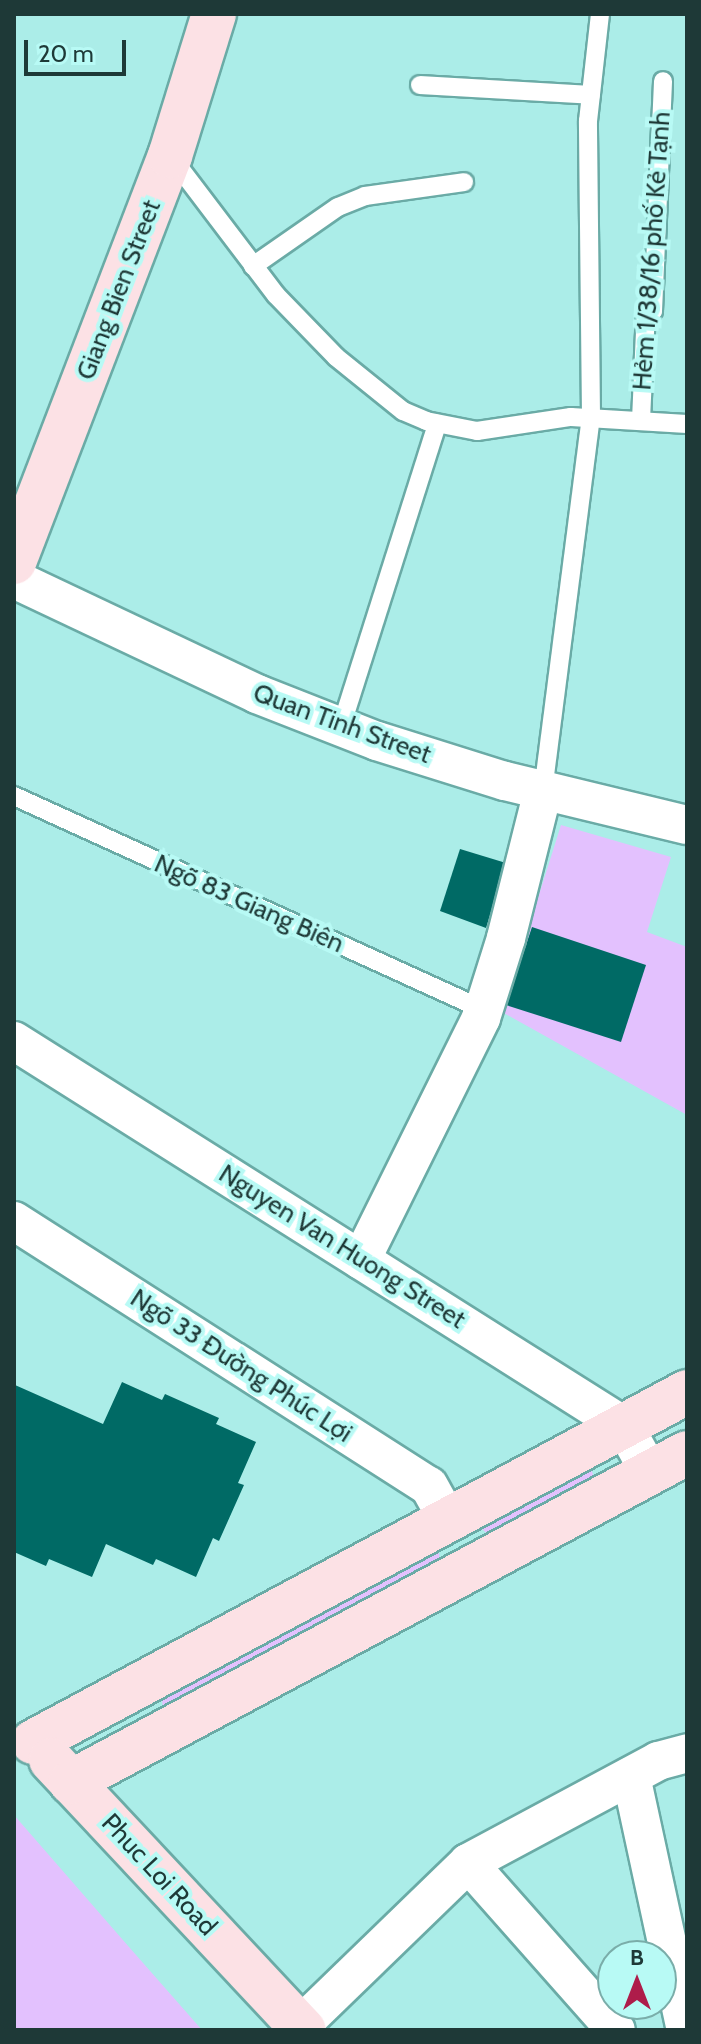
<!DOCTYPE html>
<meta charset="utf-8">
<style>
body{margin:0}
#map{position:relative;width:701px;height:2044px;overflow:hidden;background:#abede8;font-family:Cabin,sans-serif}
div>[style]{position:absolute}
.green>*{inset:0;background:#e3c1fe}
.building>*{inset:0;background:#006a65}
.roads{filter:drop-shadow(2px 0 #6aaba6) drop-shadow(-2px 0 #6aaba6) drop-shadow(0 2px #6aaba6) drop-shadow(0 -2px #6aaba6)}
.lane>*{height:18px;margin:-9px;padding:0 9px;transform-origin:9px;border-radius:9px;background:#fff}
.street>*{height:38px;margin:-19px;padding:0 19px;transform-origin:19px;border-radius:19px;background:#fff}
.secondary>*{height:44px;margin:-22px;padding:0 22px;transform-origin:22px;border-radius:22px;background:#fce1e5}
span{translate:-50% -50%;white-space:nowrap;text-align:center;line-height:1.15;-webkit-text-stroke:8px #b8faf5;paint-order:stroke}
.street-label{font-size:26px;color:#1e3937}
.frame{position:absolute;inset:0;border:16px solid #1e3937;pointer-events:none}
.north{position:absolute;left:597px;top:1940px;width:80px;height:80px;box-sizing:border-box;background:#b8faf5;border:2px solid #7aada9;border-radius:50%;rotate:0deg;font-size:22px;font-weight:700;line-height:32px;text-align:center;color:#1e3937}
.north::after{content:'';display:block;margin:auto;width:28px;height:36px;background:#ae1c4a;clip-path:polygon(50% 0,100% 100%,50% 72%,0 100%)}
.scale{position:absolute;left:24px;top:40px;width:102px;height:36px;box-sizing:border-box;border:4px solid #1e3937;border-top:0;padding-left:10px;font-size:24px;line-height:28px;white-space:nowrap;color:#1e3937;-webkit-text-stroke:6px #b8faf5;paint-order:stroke}
</style>
<div id="map">
<div class="green">
<div style="clip-path:polygon(561px 825px,671px 857px,647px 932px,687px 947px,687px 1115px,502px 1012px)"></div>
<div style="clip-path:polygon(590px 1467px,595px 1479px,491px 1537px,482px 1529px,483px 1522px)"></div>
<div style="clip-path:polygon(434px 1549px,439px 1552px,440px 1564px,169px 1709px,163px 1707px,161px 1695px)"></div>
<div style="clip-path:polygon(14px 1815px,129px 1947px,202px 2030px,14px 2030px)"></div>
</div>
<div class="building">
<div style="clip-path:polygon(460px 849px,506px 863px,486px 928px,440px 911px)"></div>
<div style="clip-path:polygon(532px 927px,646px 965px,621px 1042px,506px 1005px)"></div>
<div style="clip-path:polygon(122px 1382px,162px 1400px,165px 1394px,219px 1418px,216px 1424px,256px 1442px,238px 1483px,244px 1485px,219px 1541px,213px 1538px,196px 1577px,156px 1559px,153px 1565px,106px 1544px,92px 1577px,49px 1559px,46px 1566px,14px 1552px,15px 1385px,103px 1424px)"></div>
</div>
<div class="roads">
<div class="lane">
<div style="left:420px;top:85px;width:171px;rotate:3.3deg"></div>
<div style="left:172px;top:158px;width:172px;rotate:52.8deg"></div>
<div style="left:276px;top:295px;width:86px;rotate:45.9deg"></div>
<div style="left:336px;top:357px;width:86px;rotate:38.9deg"></div>
<div style="left:403px;top:411px;width:25px;rotate:23deg"></div>
<div style="left:426px;top:421px;width:52px;rotate:11.1deg"></div>
<div style="left:477px;top:431px;width:95px;rotate:-8.5deg"></div>
<div style="left:571px;top:417px;width:116px;rotate:3.5deg"></div>
<div style="left:253px;top:266px;width:103px;rotate:-34.8deg"></div>
<div style="left:338px;top:207px;width:29px;rotate:-22deg"></div>
<div style="left:365px;top:196px;width:100px;rotate:-8deg"></div>
<div style="left:641px;top:420px;width:109px;rotate:-87.4deg"></div>
<div style="left:646px;top:311px;width:7px"></div>
<div style="left:653px;top:311px;width:230px;rotate:-87.5deg"></div>
<div style="left:341px;top:727px;width:318px;rotate:-72.4deg"></div>
<div style="left:543px;top:791px;width:378px;rotate:-82.7deg"></div>
<div style="left:591px;top:416px;width:295px;rotate:-90.6deg"></div>
<div style="left:588px;top:121px;width:108px;rotate:-83.6deg"></div>
<div style="left:14px;top:796px;width:516px;rotate:24.48deg"></div>
</div>
<div class="street">
<div style="left:14px;top:579px;width:269px;rotate:25.3deg"></div>
<div style="left:257px;top:694px;width:129px;rotate:21.4deg"></div>
<div style="left:377px;top:741px;width:134px;rotate:17.4deg"></div>
<div style="left:505px;top:781px;width:187px;rotate:13.6deg"></div>
<div style="left:14px;top:1041px;width:721px;rotate:32.26deg"></div>
<div style="left:624px;top:1426px;width:54px;rotate:61deg"></div>
<div style="left:14px;top:1221px;width:492px;rotate:32.6deg"></div>
<div style="left:429px;top:1486px;width:39px;rotate:61deg"></div>
<div style="left:361px;top:1260px;width:270px;rotate:-63.6deg"></div>
<div style="left:481px;top:1018px;width:84px;rotate:-72.6deg"></div>
<div style="left:506px;top:938px;width:152px;rotate:-75.9deg"></div>
<div style="left:631px;top:1776px;width:260px;rotate:77.8deg"></div>
<div style="left:468px;top:1863px;width:223px;rotate:48.5deg"></div>
<div style="left:300px;top:2026px;width:234px;rotate:-44.1deg"></div>
<div style="left:468px;top:1863px;width:216px;rotate:-28.2deg"></div>
<div style="left:658px;top:1761px;width:30px;rotate:-15deg"></div>
</div>
<div class="secondary">
<div style="left:14px;top:562px;width:435px;rotate:-69deg"></div>
<div style="left:170px;top:156px;width:149px;rotate:-72.8deg"></div>
<div style="left:33px;top:1742px;width:742px;rotate:-28.15deg"></div>
<div style="left:51px;top:1760px;width:370px;rotate:46.9deg"></div>
<div style="left:71px;top:1782px;width:698px;rotate:-28.11deg"></div>
</div>
</div>
<div class="street-label">
<span style="left:652px;top:251px;rotate:-86deg">Hẻm 1/38/16 phố Kẻ Tạnh</span>
<span style="left:119px;top:290px;rotate:-69deg">Giang Bien Street</span>
<span style="left:342px;top:724px;rotate:20deg">Quan Tinh Street</span>
<span style="left:249px;top:904px;rotate:24deg">Ngõ 83 Giang Biên</span>
<span style="left:342px;top:1247px;rotate:32deg">Nguyen Van Huong Street</span>
<span style="left:241px;top:1366px;rotate:33deg">Ngõ 33 Đường Phúc Lợi</span>
<span style="left:159px;top:1875px;rotate:47deg">Phuc Loi Road</span>
</div>
<div class="frame"></div>
<div class="north">B</div>
<div class="scale">20 m</div>
</div>
